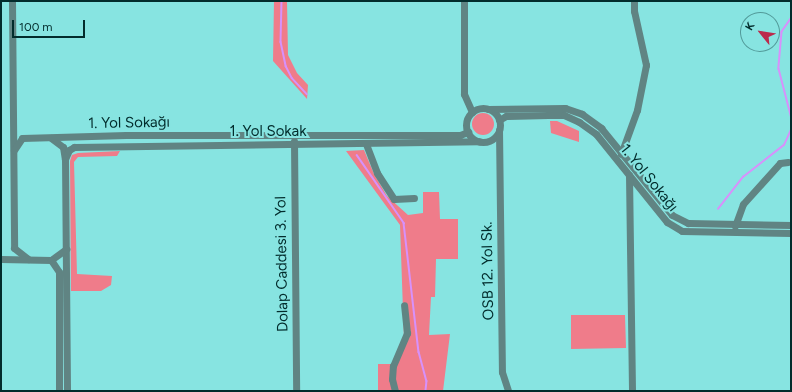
<!DOCTYPE html>
<meta charset="utf-8">
<style>
body{margin:0}
#map{position:relative;width:792px;height:392px;overflow:hidden;background:#87e4e1;font-family:Figtree,sans-serif}
div>[style]{position:absolute}
.green>*{inset:0;background:#ef7c8a}
.round{border-radius:50%}
.stream>*{height:1.5px;margin:-0.75px;padding:0 0.75px;transform-origin:0.75px;border-radius:0.75px;background:#d791fb}
.minor>*{height:7px;margin:-3.5px;padding:0 3.5px;transform-origin:3.5px;border-radius:3.5px;background:#608483}
.minor>.ring{margin:-3.5px;padding:0;box-sizing:content-box;background:none;border:7px solid #608483;border-radius:50%}
span{translate:-50% -50%;white-space:nowrap;text-align:center;line-height:1.15;-webkit-text-stroke:4px #87e4e1;paint-order:stroke}
.street-label{font-size:15px;color:#022c2c}
.frame{position:absolute;inset:0;border:2px solid #022c2c;pointer-events:none}
.north{position:absolute;left:740px;top:12px;width:40px;height:40px;box-sizing:border-box;background:#87e4e1;border:1px solid #529a99;border-radius:50%;rotate:300deg;font-size:11px;font-weight:700;line-height:16px;text-align:center;color:#022c2c}
.north::after{content:'';display:block;margin:auto;width:14px;height:18px;background:#bb2b4c;clip-path:polygon(50% 0,100% 100%,50% 72%,0 100%)}
.scale{position:absolute;left:12px;top:20px;width:73px;height:18px;box-sizing:border-box;border:2px solid #022c2c;border-top:0;padding-left:5px;font-size:12px;line-height:14px;white-space:nowrap;color:#022c2c;-webkit-text-stroke:3px #87e4e1;paint-order:stroke}
</style>
<div id="map">
<div class="green">
<div style="clip-path:polygon(274px 1px,287px 1px,288px 55px,297px 73px,308px 85px,307px 99px,273px 61px)"></div>
<div class="round" style="left:472px;top:113px;width:22px;height:22px"></div>
<div style="clip-path:polygon(550px 121px,557px 121px,579px 131px,579px 142px,551px 133px)"></div>
<div style="clip-path:polygon(364px 150px,374px 174px,387px 196px,408px 215px,423px 213px,423px 192px,439px 192px,440px 219px,458px 219px,458px 259px,436px 259px,435px 297px,431px 297px,429px 335px,450px 334px,443px 391px,378px 391px,378px 364px,392px 364px,404px 339px,400px 225px,346px 151px)"></div>
<div style="clip-path:polygon(120px 151px,117px 156px,78px 157px,74px 162px,77px 274px,112px 276px,111px 285px,101px 291px,71px 291px,70px 161px,72px 155px,78px 153px)"></div>
<div style="clip-path:polygon(571px 315px,625px 315px,626px 348px,571px 349px)"></div>
</div>
<div class="stream">
<div style="left:282px;top:1px;width:41px;rotate:91.4deg"></div>
<div style="left:281px;top:42px;width:25px;rotate:78deg"></div>
<div style="left:286px;top:66px;width:13px;rotate:63deg"></div>
<div style="left:292px;top:78px;width:22px;rotate:47deg"></div>
<div style="left:791px;top:19px;width:16px;rotate:125deg"></div>
<div style="left:782px;top:32px;width:37px;rotate:95deg"></div>
<div style="left:779px;top:69px;width:48px;rotate:75.4deg"></div>
<div style="left:357px;top:155px;width:83px;rotate:55.3deg"></div>
<div style="left:404px;top:223px;width:130px;rotate:83.4deg"></div>
<div style="left:419px;top:352px;width:30px;rotate:75deg"></div>
<div style="left:427px;top:381px;width:10px;rotate:96deg"></div>
<div style="left:718px;top:209px;width:41px;rotate:-52deg"></div>
<div style="left:743px;top:177px;width:52px;rotate:-38deg"></div>
<div style="left:784px;top:145px;width:17px;rotate:-65deg"></div>
</div>
<div class="minor">
<div style="left:12px;top:1px;width:247px;rotate:89.5deg"></div>
<div style="left:14px;top:248px;width:18px;rotate:38deg"></div>
<div style="left:464px;top:1px;width:93px;rotate:90deg"></div>
<div style="left:464px;top:94px;width:20px;rotate:66deg"></div>
<div class="ring" style="left:466px;top:108px;width:27px;height:27px"></div>
<div style="left:488px;top:109px;width:77px;rotate:-0.7deg"></div>
<div style="left:565px;top:108px;width:18px;rotate:19deg"></div>
<div style="left:582px;top:114px;width:24px;rotate:36deg"></div>
<div style="left:601px;top:128px;width:112px;rotate:50.8deg"></div>
<div style="left:672px;top:215px;width:18px;rotate:27deg"></div>
<div style="left:688px;top:223px;width:103px;rotate:1.1deg"></div>
<div style="left:499px;top:120px;width:8px;rotate:-30deg"></div>
<div style="left:506px;top:116px;width:42px;rotate:-1.4deg"></div>
<div style="left:548px;top:115px;width:16px"></div>
<div style="left:564px;top:115px;width:17px;rotate:25deg"></div>
<div style="left:579px;top:122px;width:21px;rotate:35deg"></div>
<div style="left:596px;top:134px;width:113px;rotate:51.1deg"></div>
<div style="left:667px;top:222px;width:17px;rotate:31deg"></div>
<div style="left:682px;top:231px;width:109px;rotate:1.1deg"></div>
<div style="left:499px;top:130px;width:242px;rotate:89.3deg"></div>
<div style="left:502px;top:372px;width:20px;rotate:72deg"></div>
<div style="left:51px;top:138px;width:15px;rotate:37deg"></div>
<div style="left:63px;top:147px;width:12px;rotate:81deg"></div>
<div style="left:65px;top:159px;width:232px;rotate:89.5deg"></div>
<div style="left:294px;top:141px;width:250px;rotate:89.5deg"></div>
<div style="left:366px;top:144px;width:31px;rotate:69deg"></div>
<div style="left:377px;top:173px;width:31px;rotate:57deg"></div>
<div style="left:394px;top:199px;width:20px;rotate:-3deg"></div>
<div style="left:14px;top:150px;width:14px;rotate:-56deg"></div>
<div style="left:22px;top:138px;width:104px;rotate:-1.7deg"></div>
<div style="left:126px;top:135px;width:334px"></div>
<div style="left:460px;top:135px;width:9px;rotate:-21deg"></div>
<div style="left:621px;top:154px;width:47px;rotate:-70deg"></div>
<div style="left:637px;top:110px;width:46px;rotate:-78.7deg"></div>
<div style="left:646px;top:65px;width:55px;rotate:-102.5deg"></div>
<div style="left:634px;top:11px;width:10px;rotate:-90deg"></div>
<div style="left:65px;top:159px;width:10px;rotate:-66deg"></div>
<div style="left:69px;top:150px;width:6px;rotate:-31deg"></div>
<div style="left:74px;top:147px;width:405px;rotate:-0.8deg"></div>
<div style="left:629px;top:175px;width:216px;rotate:89.2deg"></div>
<div style="left:735px;top:226px;width:23px;rotate:-70deg"></div>
<div style="left:743px;top:204px;width:55px;rotate:-47.9deg"></div>
<div style="left:780px;top:163px;width:8px;rotate:-7deg"></div>
<div style="left:1px;top:259px;width:50px;rotate:1.1deg"></div>
<div style="left:51px;top:260px;width:19px;rotate:-36deg"></div>
<div style="left:51px;top:260px;width:14px;rotate:56deg"></div>
<div style="left:59px;top:272px;width:119px;rotate:90deg"></div>
<div style="left:395px;top:391px;width:12px;rotate:-104deg"></div>
<div style="left:392px;top:379px;width:13px;rotate:-86deg"></div>
<div style="left:393px;top:366px;width:36px;rotate:-67deg"></div>
<div style="left:407px;top:333px;width:28px;rotate:-96deg"></div>
</div>
<div class="street-label">
<span style="left:129px;top:123px;rotate:-1deg">1. Yol Sokağı</span>
<span style="left:268px;top:132px">1. Yol Sokak</span>
<span style="left:649px;top:178px;rotate:51deg">1. Yol Sokağı</span>
<span style="left:282px;top:264px;rotate:-91deg">Dolap Caddesi 3. Yol</span>
<span style="left:488px;top:271px;rotate:-91deg">OSB 12. Yol Sk.</span>
</div>
<div class="frame"></div>
<div class="north">K</div>
<div class="scale">100 m</div>
</div>
